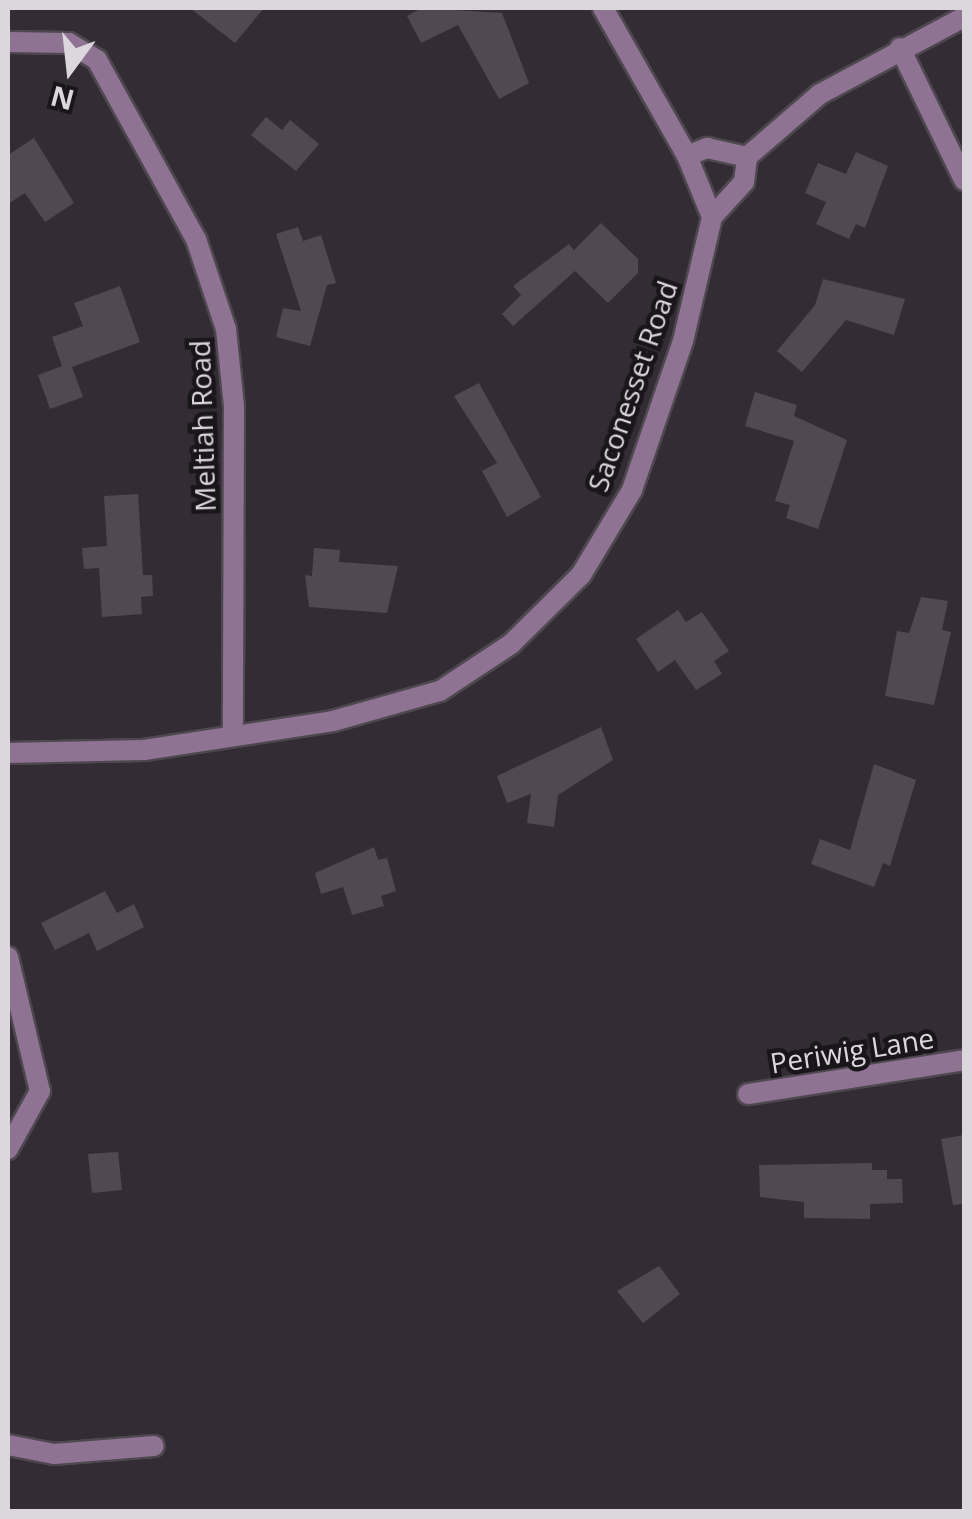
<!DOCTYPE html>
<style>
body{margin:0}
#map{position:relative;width:972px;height:1519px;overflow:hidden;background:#332c34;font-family:"Open Sans",sans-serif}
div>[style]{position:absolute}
.building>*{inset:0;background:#514952}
.roads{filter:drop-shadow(2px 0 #4e474f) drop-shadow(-2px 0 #4e474f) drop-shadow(0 2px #4e474f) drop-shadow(0 -2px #4e474f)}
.street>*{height:20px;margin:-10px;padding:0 10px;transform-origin:10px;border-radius:10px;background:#8e7492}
span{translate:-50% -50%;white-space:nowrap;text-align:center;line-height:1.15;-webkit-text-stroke:9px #191619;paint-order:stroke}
.street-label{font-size:28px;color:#dbd7dc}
.frame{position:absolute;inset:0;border:10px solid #dbd7dc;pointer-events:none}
.north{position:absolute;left:20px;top:20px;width:100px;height:100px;-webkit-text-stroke:8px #191619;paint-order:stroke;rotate:195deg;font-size:28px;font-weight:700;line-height:40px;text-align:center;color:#dbd7dc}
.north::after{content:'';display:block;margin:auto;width:35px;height:45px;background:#dbd7dc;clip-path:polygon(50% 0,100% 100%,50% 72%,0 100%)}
</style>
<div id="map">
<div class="building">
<div style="clip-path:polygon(190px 8px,264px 8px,235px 43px)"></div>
<div style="clip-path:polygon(422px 8px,502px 13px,529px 83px,499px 99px,458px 25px,421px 43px,407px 16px)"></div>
<div style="clip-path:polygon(266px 117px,282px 130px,290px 120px,319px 144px,296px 171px,251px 135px)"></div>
<div style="clip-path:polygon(34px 138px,74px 203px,45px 222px,25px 193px,8px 204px,8px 155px)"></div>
<div style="clip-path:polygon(856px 152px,888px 166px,865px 228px,856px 224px,849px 239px,816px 224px,826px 202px,805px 193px,818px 163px,846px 174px)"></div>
<div style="clip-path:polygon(601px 223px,638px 259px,638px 273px,608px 303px,575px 271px,513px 326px,502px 314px,521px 295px,513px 286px,569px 244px,574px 250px)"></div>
<div style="clip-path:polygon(298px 227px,303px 241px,321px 235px,336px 283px,327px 285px,310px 346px,276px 337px,283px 308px,301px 311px,276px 234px)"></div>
<div style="clip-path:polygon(823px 279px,905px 299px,894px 335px,846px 320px,802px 372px,777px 351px,815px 305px)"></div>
<div style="clip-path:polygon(120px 286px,140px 342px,72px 367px,83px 397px,50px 409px,38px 375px,62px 366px,52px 337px,83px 326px,74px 303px)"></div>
<div style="clip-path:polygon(479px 383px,541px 497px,507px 517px,482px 471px,497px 463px,454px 396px)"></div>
<div style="clip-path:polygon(755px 392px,797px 405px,794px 416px,847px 440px,818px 529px,786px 518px,790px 505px,775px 501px,794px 441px,745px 426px)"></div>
<div style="clip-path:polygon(138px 494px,143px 575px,152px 575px,153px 596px,141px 597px,142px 614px,102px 617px,99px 568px,84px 569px,82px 548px,107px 546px,104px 496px)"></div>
<div style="clip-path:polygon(314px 548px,340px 550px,339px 562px,398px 566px,387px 613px,309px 607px,305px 575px,312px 576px)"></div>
<div style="clip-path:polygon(921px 597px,948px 601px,942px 630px,951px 632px,934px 705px,885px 696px,897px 631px,909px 633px)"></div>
<div style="clip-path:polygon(678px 610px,686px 622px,702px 612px,729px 651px,714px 661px,722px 674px,696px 690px,675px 660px,658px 672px,636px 639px)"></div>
<div style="clip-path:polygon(601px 727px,613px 760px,558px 795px,554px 827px,527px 823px,531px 794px,507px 803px,497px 776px)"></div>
<div style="clip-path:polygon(874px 764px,916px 780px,890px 866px,883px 863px,874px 887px,811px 864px,820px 839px,850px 850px)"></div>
<div style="clip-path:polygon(374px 847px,378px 860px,387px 858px,396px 891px,381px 896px,384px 906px,352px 915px,343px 887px,321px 894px,315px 873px)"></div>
<div style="clip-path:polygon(105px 891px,117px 913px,134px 904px,144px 927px,97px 951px,89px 933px,55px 950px,41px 923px)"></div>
<div style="clip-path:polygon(964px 1135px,964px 1204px,953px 1205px,941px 1139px)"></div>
<div style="clip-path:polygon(118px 1152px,122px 1190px,92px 1193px,88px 1154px)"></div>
<div style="clip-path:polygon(872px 1163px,872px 1170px,887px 1170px,887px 1179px,902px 1179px,903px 1203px,870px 1204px,870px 1219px,804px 1218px,804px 1202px,760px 1197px,759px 1165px)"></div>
<div style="clip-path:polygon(659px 1266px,680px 1294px,643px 1323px,617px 1291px)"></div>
</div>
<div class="roads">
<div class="street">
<div style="left:603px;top:8px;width:170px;rotate:60.4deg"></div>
<div style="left:687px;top:156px;width:22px;rotate:-22deg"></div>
<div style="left:707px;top:148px;width:41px;rotate:12.7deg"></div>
<div style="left:8px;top:42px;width:61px;rotate:0.9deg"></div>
<div style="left:69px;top:43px;width:33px;rotate:31deg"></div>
<div style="left:97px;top:60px;width:205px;rotate:61.1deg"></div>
<div style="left:196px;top:239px;width:95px;rotate:71.6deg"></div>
<div style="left:226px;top:329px;width:78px;rotate:84.1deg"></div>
<div style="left:234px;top:407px;width:329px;rotate:90.2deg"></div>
<div style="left:900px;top:48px;width:147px;rotate:64.1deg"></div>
<div style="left:687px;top:156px;width:66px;rotate:67.7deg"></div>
<div style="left:8px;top:753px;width:136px;rotate:-1.3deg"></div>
<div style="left:144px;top:750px;width:191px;rotate:-8.7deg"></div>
<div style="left:333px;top:721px;width:111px;rotate:-15.7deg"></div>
<div style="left:440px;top:691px;width:85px;rotate:-33.5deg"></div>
<div style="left:511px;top:644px;width:98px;rotate:-44.6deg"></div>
<div style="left:581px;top:575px;width:99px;rotate:-59deg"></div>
<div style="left:632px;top:490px;width:157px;rotate:-71.1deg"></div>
<div style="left:683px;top:341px;width:127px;rotate:-76.8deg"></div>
<div style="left:712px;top:217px;width:47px;rotate:-47.6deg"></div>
<div style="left:744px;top:182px;width:25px;rotate:-83deg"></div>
<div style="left:747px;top:157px;width:96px;rotate:-40.8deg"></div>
<div style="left:820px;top:94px;width:163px;rotate:-28.1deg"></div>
<div style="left:8px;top:957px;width:138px;rotate:76.6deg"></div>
<div style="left:40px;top:1091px;width:66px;rotate:118.9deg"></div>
<div style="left:748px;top:1094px;width:219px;rotate:-8.9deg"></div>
<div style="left:8px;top:1445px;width:47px;rotate:11.1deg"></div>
<div style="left:54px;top:1454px;width:100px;rotate:-4.6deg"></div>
</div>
</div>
<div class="street-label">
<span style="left:632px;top:386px;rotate:-71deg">Saconesset Road</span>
<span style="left:202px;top:426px;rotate:-92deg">Meltiah Road</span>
<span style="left:852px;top:1050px;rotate:-9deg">Periwig Lane</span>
</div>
<div class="frame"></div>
<div class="north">N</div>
</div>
